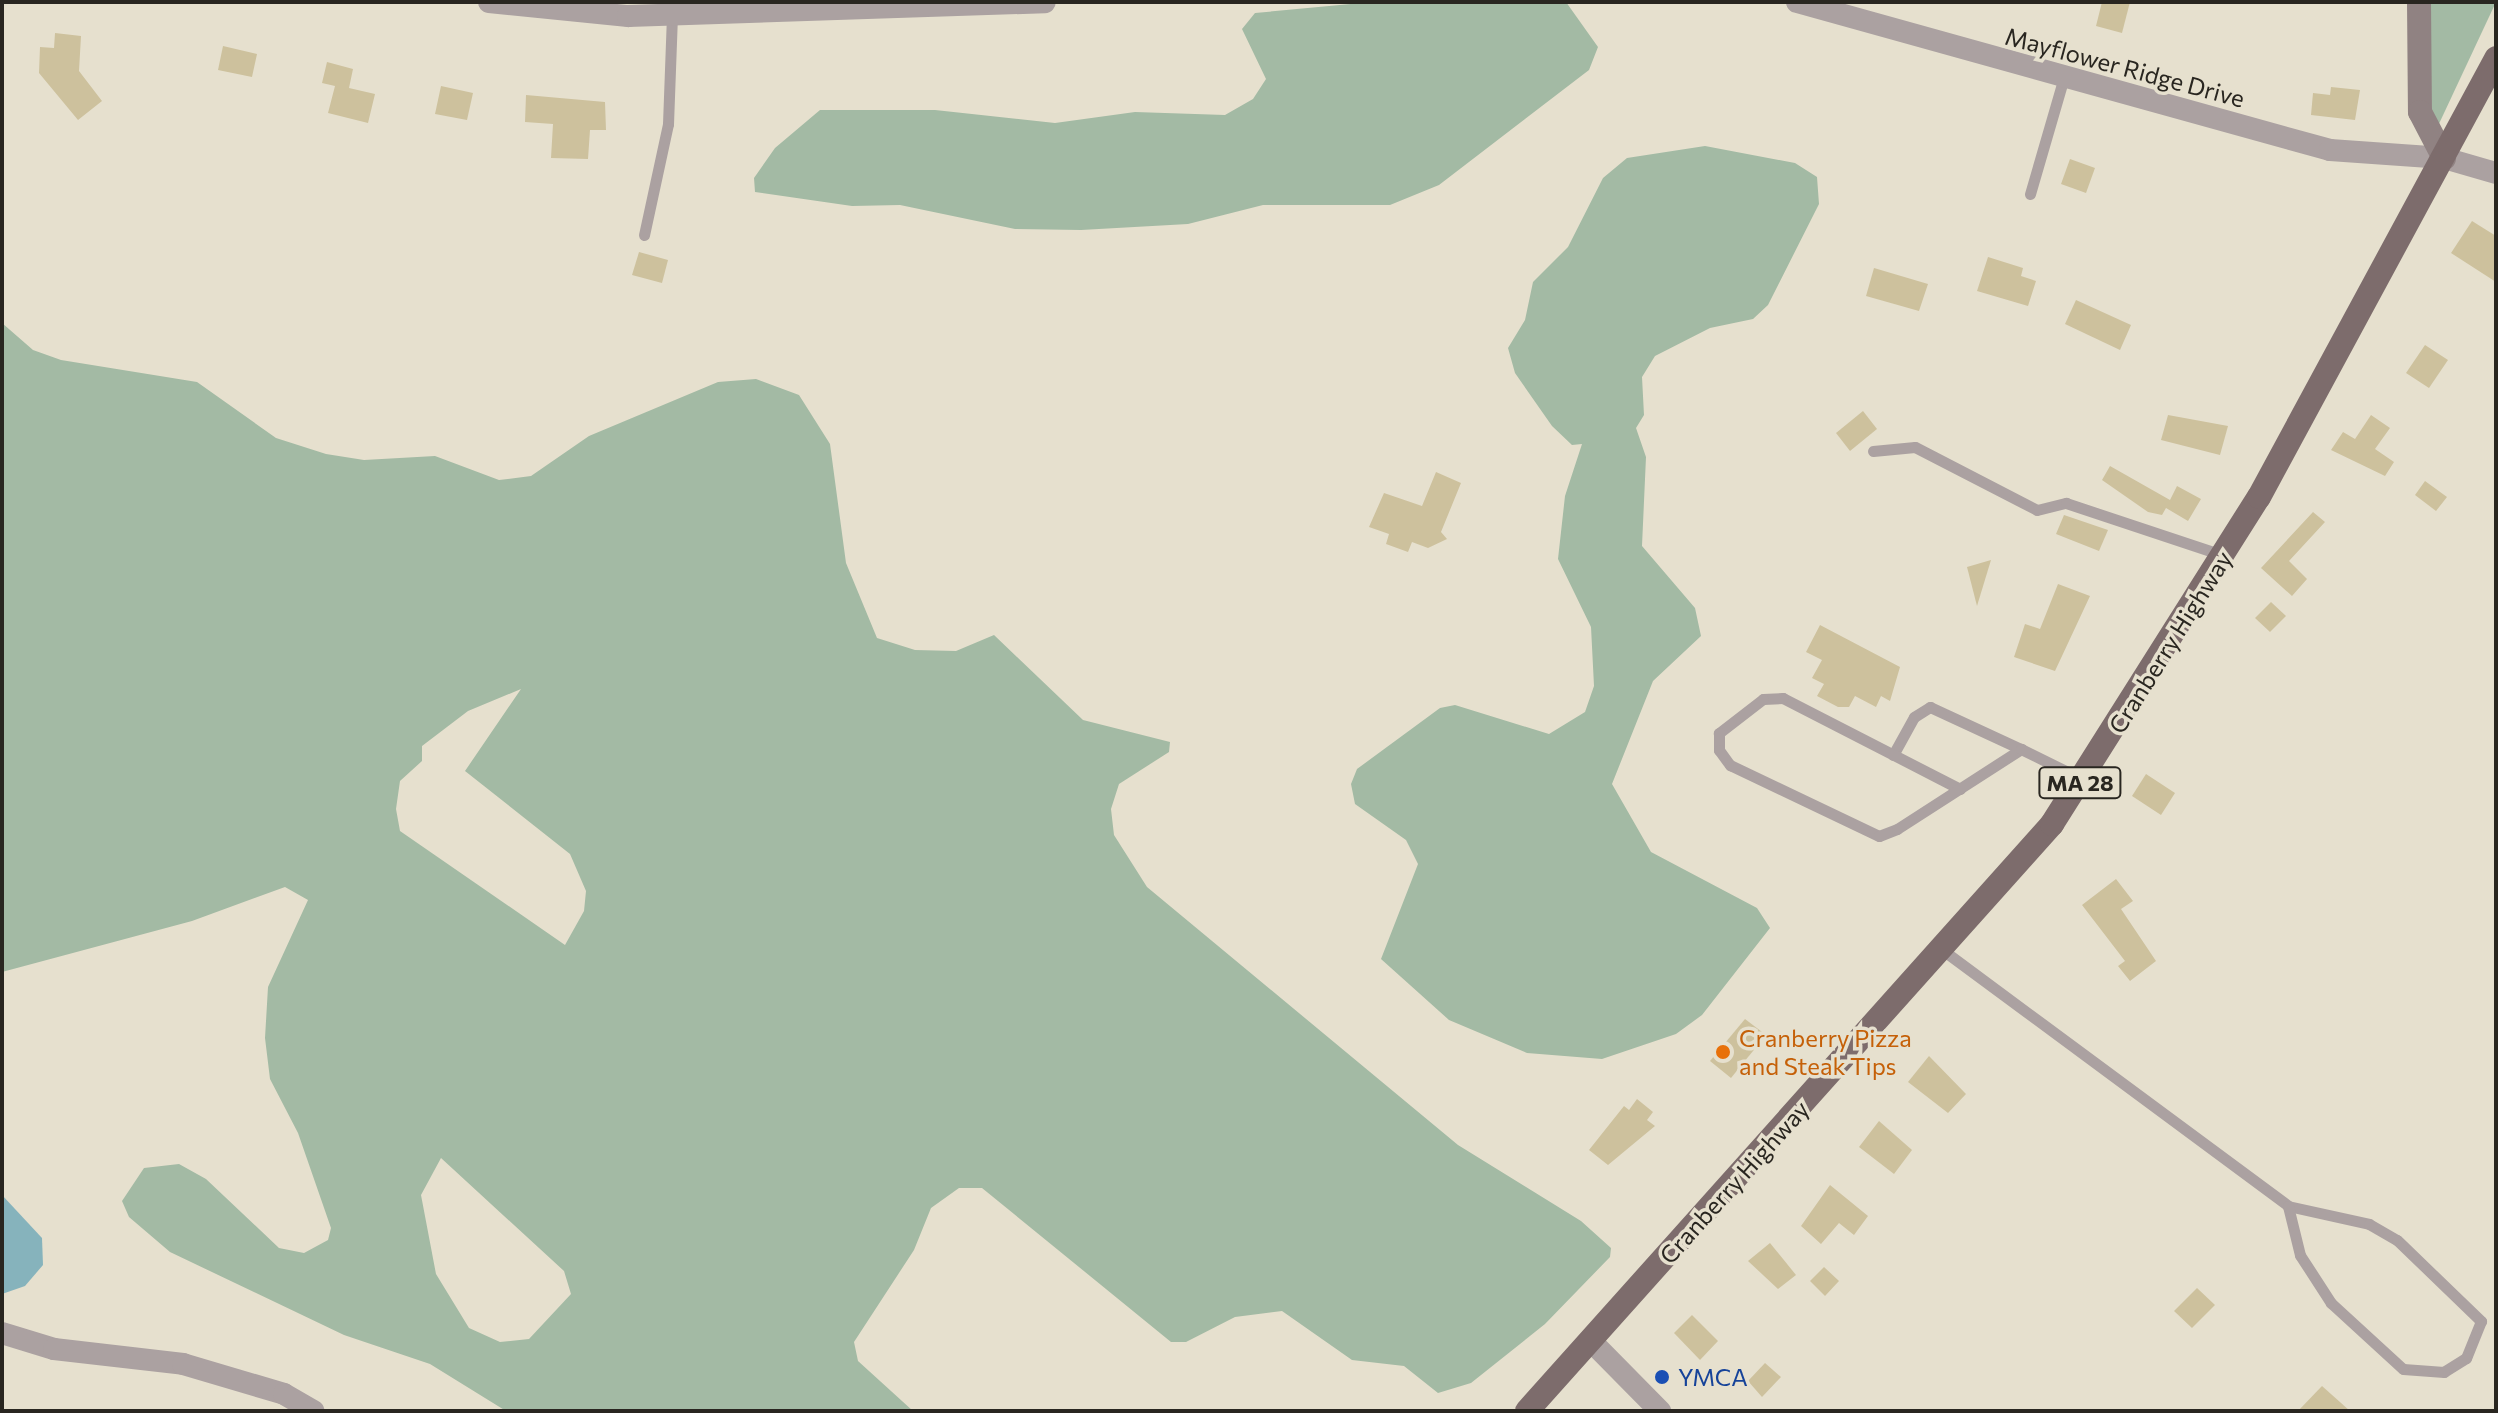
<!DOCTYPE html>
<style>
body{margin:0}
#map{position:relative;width:2498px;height:1413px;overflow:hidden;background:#e6e0ce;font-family:Commissioner,sans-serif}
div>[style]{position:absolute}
.green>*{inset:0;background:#a3baa4}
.water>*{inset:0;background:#86b3bc}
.building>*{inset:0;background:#cdc19d}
.lane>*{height:11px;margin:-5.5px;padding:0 5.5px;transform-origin:5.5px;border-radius:5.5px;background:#aba1a1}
.street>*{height:22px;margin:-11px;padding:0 11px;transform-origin:11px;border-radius:11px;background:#aba1a1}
.secondary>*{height:24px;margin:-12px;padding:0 12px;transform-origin:12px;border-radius:12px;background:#908282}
.primary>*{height:24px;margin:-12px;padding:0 12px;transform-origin:12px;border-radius:12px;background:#7d6c6c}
.dots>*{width:22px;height:22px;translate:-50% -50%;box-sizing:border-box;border:4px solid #e6e0ce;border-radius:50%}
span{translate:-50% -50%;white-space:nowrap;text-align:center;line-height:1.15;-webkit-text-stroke:7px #e6e0ce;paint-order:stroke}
.shield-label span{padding:2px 6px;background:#e6e0ce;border:2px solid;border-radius:6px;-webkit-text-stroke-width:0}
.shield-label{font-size:22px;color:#292620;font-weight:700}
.street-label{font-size:24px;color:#292620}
.food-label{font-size:24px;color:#c56008}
.left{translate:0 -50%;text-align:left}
.transit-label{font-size:24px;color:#164399}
.frame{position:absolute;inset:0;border:4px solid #292620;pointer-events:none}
</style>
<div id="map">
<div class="green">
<div style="clip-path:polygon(1372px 2px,1566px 2px,1598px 47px,1589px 70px,1439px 185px,1390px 205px,1263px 205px,1188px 224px,1081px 230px,1015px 229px,900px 205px,852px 206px,755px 192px,754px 178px,775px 148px,820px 110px,935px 110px,1055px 123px,1135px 112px,1225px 115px,1253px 99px,1266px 79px,1242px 29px,1255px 13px)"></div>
<div style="clip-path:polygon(2415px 2px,2496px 2px,2430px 143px)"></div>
<div style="clip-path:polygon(1705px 146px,1795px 163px,1817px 177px,1819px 204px,1768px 305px,1753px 319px,1710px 328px,1655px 356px,1642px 377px,1644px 415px,1636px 428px,1646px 457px,1642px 546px,1695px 608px,1701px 636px,1653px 681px,1612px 784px,1651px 852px,1757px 908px,1770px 928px,1702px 1015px,1676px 1034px,1602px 1059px,1527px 1053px,1449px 1020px,1381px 959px,1418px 864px,1406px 840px,1355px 804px,1351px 784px,1357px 769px,1440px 708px,1455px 705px,1549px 734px,1585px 712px,1594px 686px,1591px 627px,1558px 559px,1565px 496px,1582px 444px,1572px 445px,1552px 426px,1515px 373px,1508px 348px,1525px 320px,1533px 282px,1568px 247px,1603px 178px,1627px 158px)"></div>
<div style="clip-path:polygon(evenodd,2px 323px,33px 350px,61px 360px,197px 382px,276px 438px,326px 454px,364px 460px,435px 456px,499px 480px,531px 476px,589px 436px,718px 382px,756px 379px,799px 395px,830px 444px,846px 563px,877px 638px,915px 650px,956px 651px,994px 635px,1083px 720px,1170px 742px,1169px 752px,1119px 784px,1111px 809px,1114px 835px,1147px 887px,1458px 1145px,1581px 1221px,1611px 1248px,1610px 1257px,1545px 1324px,1471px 1383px,1438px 1393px,1404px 1366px,1352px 1360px,1282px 1311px,1235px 1317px,1186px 1342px,1171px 1342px,982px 1188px,959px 1188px,931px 1208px,914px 1250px,854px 1342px,858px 1361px,913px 1411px,506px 1411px,430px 1364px,344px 1335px,170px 1252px,129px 1217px,122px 1201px,144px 1168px,179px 1164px,206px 1179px,279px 1248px,304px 1253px,328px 1240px,331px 1228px,298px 1133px,270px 1079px,265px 1038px,268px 987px,308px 900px,285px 887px,192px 921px,2px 972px,2px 323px,521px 689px,465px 771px,570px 854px,586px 891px,584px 911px,565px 945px,400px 831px,396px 809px,400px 781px,422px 761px,422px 746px,468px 711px,521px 689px,2px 323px,441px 1158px,564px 1271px,571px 1294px,529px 1339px,500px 1342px,469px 1328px,436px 1274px,421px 1195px,441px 1158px)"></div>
</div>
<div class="water">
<div style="clip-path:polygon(2px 1195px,42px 1238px,43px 1265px,25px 1286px,2px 1294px)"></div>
</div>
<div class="building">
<div style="clip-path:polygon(2102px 2px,2130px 2px,2122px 33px,2096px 26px)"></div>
<div style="clip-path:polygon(55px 33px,81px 36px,79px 71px,102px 101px,78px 120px,39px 73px,40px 47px,54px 48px)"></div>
<div style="clip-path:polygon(223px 46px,257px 54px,252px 77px,218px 70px)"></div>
<div style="clip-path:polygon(327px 62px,353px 69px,349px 88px,375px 94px,368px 123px,328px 113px,335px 86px,322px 83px)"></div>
<div style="clip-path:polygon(441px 86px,473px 93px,467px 120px,435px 114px)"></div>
<div style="clip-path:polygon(2331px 87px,2360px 90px,2355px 120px,2311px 115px,2313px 93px,2330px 95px)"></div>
<div style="clip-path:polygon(526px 95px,605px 102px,606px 130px,590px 130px,588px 159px,551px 158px,553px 124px,525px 122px)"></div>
<div style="clip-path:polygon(2070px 159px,2095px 168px,2086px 193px,2061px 184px)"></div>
<div style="clip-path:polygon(2472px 221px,2496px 236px,2496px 282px,2451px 253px)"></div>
<div style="clip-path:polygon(639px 252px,668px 260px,662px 283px,632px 275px)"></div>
<div style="clip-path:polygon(1988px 257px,2023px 268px,2021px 276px,2036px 281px,2028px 306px,1977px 291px)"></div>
<div style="clip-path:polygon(1874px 268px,1928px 284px,1919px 311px,1866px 296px)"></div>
<div style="clip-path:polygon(2076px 300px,2131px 325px,2120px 350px,2065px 324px)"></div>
<div style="clip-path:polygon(2425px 345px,2448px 360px,2429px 388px,2406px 373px)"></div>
<div style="clip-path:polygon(1863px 411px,1877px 429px,1850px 451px,1836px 433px)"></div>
<div style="clip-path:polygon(2168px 415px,2228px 426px,2220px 455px,2161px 440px)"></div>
<div style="clip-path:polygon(2371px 415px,2390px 428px,2375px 449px,2394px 462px,2385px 476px,2331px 450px,2343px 432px,2355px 439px)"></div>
<div style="clip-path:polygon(2110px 466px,2170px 500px,2177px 486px,2201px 499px,2188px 521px,2166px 508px,2162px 515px,2148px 512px,2102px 480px)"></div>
<div style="clip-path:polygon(1436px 472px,1461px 483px,1441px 532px,1447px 539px,1428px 548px,1412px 542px,1408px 552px,1386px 544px,1389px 534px,1369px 527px,1384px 493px,1422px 506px)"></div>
<div style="clip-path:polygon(2425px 481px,2447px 497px,2436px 511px,2415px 495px)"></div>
<div style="clip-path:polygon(2313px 512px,2325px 522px,2289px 561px,2307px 579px,2292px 596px,2261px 568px)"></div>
<div style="clip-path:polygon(2064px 515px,2108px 530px,2099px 551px,2056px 534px)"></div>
<div style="clip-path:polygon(1991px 560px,1977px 606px,1967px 567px)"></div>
<div style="clip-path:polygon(2058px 584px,2090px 596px,2055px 671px,2014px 657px,2025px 624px,2040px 629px)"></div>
<div style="clip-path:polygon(2271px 602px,2286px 616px,2270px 632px,2255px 618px)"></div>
<div style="clip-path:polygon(1820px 625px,1900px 667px,1890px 701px,1881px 696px,1876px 707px,1855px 696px,1849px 707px,1838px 707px,1817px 696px,1824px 684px,1812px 678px,1822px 660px,1806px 652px)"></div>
<div style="clip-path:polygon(2146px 774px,2175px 793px,2161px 815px,2132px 796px)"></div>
<div style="clip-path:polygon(2116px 879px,2133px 901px,2121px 909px,2156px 961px,2130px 981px,2118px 966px,2125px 961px,2082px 905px)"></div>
<div style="clip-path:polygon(1745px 1019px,1766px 1035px,1731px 1078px,1710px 1061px)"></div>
<div style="clip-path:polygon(1929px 1056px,1966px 1094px,1948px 1113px,1908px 1082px)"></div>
<div style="clip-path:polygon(1637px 1099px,1653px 1112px,1647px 1120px,1655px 1126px,1608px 1165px,1589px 1150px,1624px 1106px,1629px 1110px)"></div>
<div style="clip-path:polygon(1879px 1121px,1912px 1150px,1894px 1174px,1859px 1147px)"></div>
<div style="clip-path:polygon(1830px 1185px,1868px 1216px,1854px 1235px,1839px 1223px,1821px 1244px,1801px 1226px)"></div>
<div style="clip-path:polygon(1770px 1243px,1796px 1275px,1778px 1289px,1748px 1261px)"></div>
<div style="clip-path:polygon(1824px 1267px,1839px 1281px,1825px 1296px,1810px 1281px)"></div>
<div style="clip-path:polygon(2197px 1288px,2215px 1305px,2192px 1328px,2174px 1311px)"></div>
<div style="clip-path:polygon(1692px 1315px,1718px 1341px,1700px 1360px,1674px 1333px)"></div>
<div style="clip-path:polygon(1765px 1363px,1781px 1377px,1762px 1397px,1748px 1381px)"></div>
<div style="clip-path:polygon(2322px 1386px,2350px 1411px,2298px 1411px)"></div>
</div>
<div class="lane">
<div style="left:2030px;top:194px;width:122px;rotate:-73.8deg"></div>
<div style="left:644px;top:235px;width:114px;rotate:-77.8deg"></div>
<div style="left:668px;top:124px;width:109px;rotate:-87.9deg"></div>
<div style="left:1873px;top:451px;width:42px;rotate:-5.4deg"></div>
<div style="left:1915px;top:447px;width:137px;rotate:27.3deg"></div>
<div style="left:2037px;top:510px;width:30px;rotate:-14deg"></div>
<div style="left:2066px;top:503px;width:164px;rotate:18.4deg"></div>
<div style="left:1893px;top:755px;width:43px;rotate:-61.1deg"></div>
<div style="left:1914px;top:717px;width:19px;rotate:-32deg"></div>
<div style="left:1930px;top:707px;width:100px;rotate:24.8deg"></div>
<div style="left:1960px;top:789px;width:199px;rotate:-152.8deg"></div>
<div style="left:1783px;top:698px;width:20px;rotate:177deg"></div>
<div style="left:1763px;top:699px;width:56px;rotate:142.3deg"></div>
<div style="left:1719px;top:733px;width:17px;rotate:90deg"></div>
<div style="left:1719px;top:750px;width:19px;rotate:54deg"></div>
<div style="left:1730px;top:765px;width:165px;rotate:25.5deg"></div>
<div style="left:1879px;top:836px;width:19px;rotate:-21deg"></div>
<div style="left:1897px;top:829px;width:148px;rotate:-32.8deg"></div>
<div style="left:2021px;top:749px;width:68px;rotate:26.2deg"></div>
<div style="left:1944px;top:951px;width:428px;rotate:36.5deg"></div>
<div style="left:2288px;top:1206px;width:83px;rotate:12.5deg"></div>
<div style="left:2369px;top:1224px;width:32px;rotate:30deg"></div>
<div style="left:2397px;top:1240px;width:117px;rotate:44deg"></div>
<div style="left:2481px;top:1321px;width:40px;rotate:112deg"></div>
<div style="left:2466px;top:1358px;width:26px;rotate:148deg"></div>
<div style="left:2444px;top:1372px;width:41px;rotate:-175.8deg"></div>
<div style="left:2403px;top:1369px;width:98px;rotate:-137.5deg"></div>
<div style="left:2331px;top:1303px;width:57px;rotate:-122.9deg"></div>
<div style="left:2300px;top:1255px;width:50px;rotate:-103.8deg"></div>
</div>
<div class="street">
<div style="left:489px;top:2px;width:140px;rotate:5.8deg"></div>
<div style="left:628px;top:16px;width:417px;rotate:-1.9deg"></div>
<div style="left:1797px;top:2px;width:553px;rotate:15.52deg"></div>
<div style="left:2330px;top:150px;width:114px;rotate:4deg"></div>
<div style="left:2444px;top:158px;width:54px;rotate:16.1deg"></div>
<div style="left:2px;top:1333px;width:54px;rotate:17.1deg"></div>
<div style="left:54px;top:1349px;width:130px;rotate:6.6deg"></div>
<div style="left:183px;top:1364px;width:105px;rotate:16.5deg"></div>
<div style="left:284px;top:1394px;width:34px;rotate:30deg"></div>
<div style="left:1590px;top:1340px;width:100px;rotate:45.4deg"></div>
</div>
<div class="secondary">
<div style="left:2419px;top:2px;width:110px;rotate:89.5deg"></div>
<div style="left:2420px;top:112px;width:52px;rotate:62.4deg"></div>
</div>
<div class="primary">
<div style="left:1527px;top:1411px;width:788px;rotate:-48.19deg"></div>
<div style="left:2052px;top:824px;width:387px;rotate:-57.7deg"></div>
<div style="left:2259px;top:497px;width:499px;rotate:-61.6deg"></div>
</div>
<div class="dots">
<div style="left:1723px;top:1052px;background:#e8710a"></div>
<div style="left:1662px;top:1377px;background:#1a4fb4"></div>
</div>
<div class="shield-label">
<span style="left:2080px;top:783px">MA 28</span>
</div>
<div class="street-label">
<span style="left:2125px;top:67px;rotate:15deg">Mayflower Ridge Drive</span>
<span style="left:2170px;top:642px;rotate:-58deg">Cranberry Highway</span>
<span style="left:1734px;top:1182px;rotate:-48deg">Cranberry Highway</span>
</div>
<div class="food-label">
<span class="left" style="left:1739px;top:1052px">Cranberry Pizza<br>and Steak Tips</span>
</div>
<div class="transit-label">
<span class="left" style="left:1678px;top:1377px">YMCA</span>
</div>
<div class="frame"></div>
</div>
